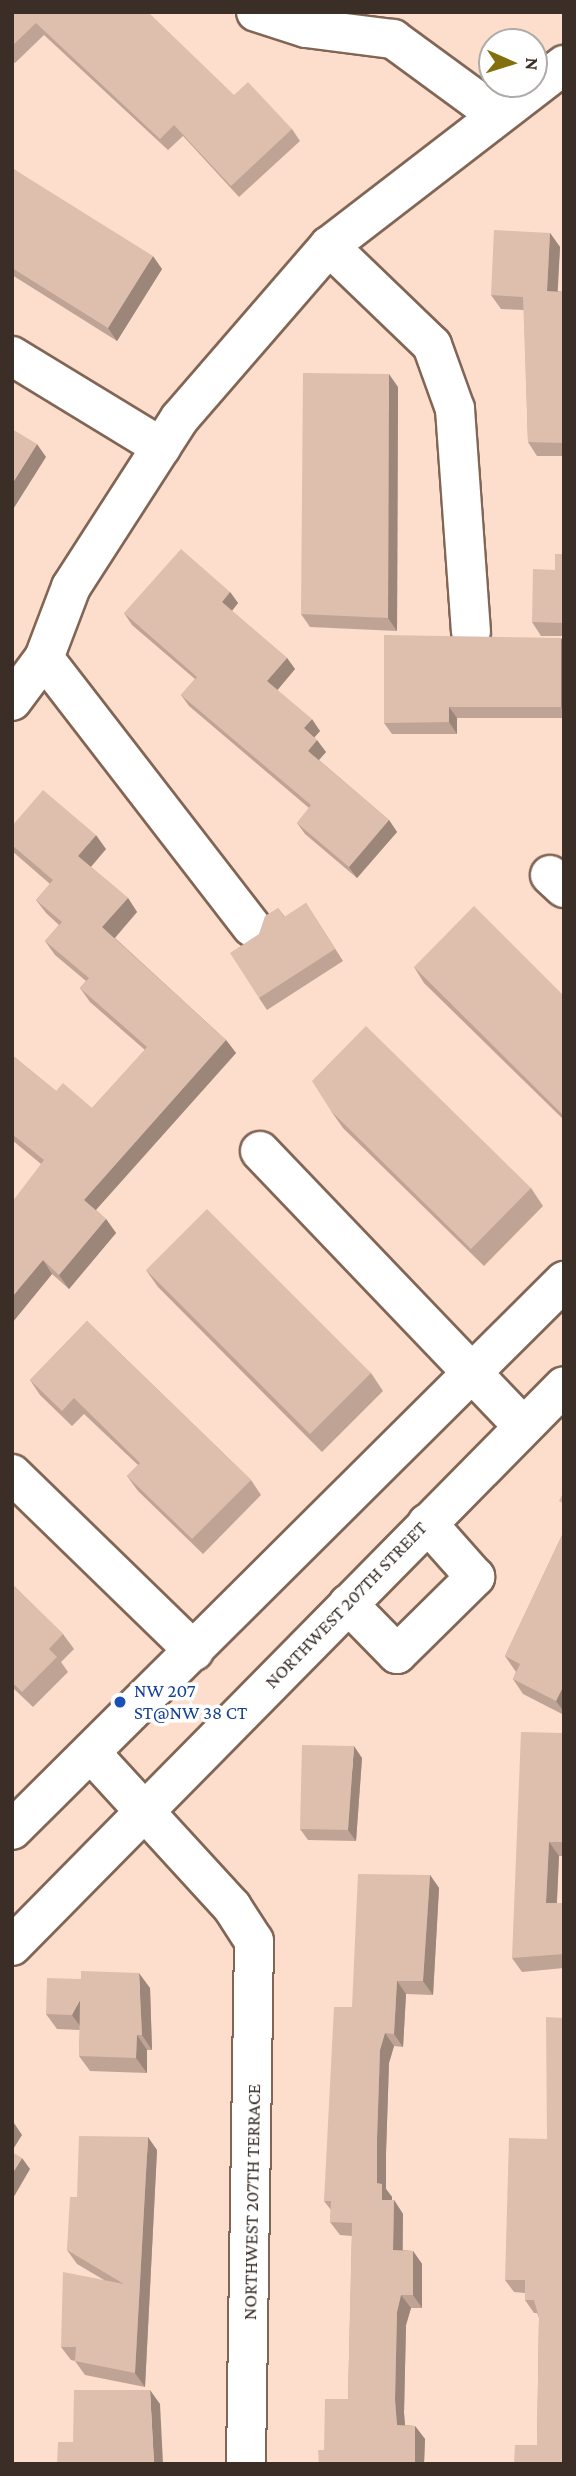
<!DOCTYPE html>
<style>
body{margin:0}
#map{position:relative;width:576px;height:2476px;overflow:hidden;background:#fdddcb;font-family:"Crimson Pro",serif}
div>[style]{position:absolute}
.roads{filter:drop-shadow(2px 0 #816656) drop-shadow(-2px 0 #816656) drop-shadow(0 2px #816656) drop-shadow(0 -2px #816656)}
.minor>*{height:38px;margin:-19px;padding:0 19px;transform-origin:19px;border-radius:19px;background:#fff}
.wall>*{inset:0;background:#bfa495}
.shaded-wall>*{inset:0;background:#9b8679}
.building>*{inset:0;background:#debfad}
.dots>*{width:19px;height:19px;translate:-50% -50%;box-sizing:border-box;border:4px solid #fff;border-radius:50%}
span{translate:-50% -50%;white-space:nowrap;text-align:center;line-height:1.15;-webkit-text-stroke:7px #fff;paint-order:stroke}
.street-label{font-size:19px;color:#3a2e27}
.transit-label{font-size:19px;color:#164399}
.left{translate:0 -50%;text-align:left}
.frame{position:absolute;inset:0;border:14px solid #3a2e27;pointer-events:none}
.north{position:absolute;left:478px;top:28px;width:70px;height:70px;box-sizing:border-box;background:#fff;border:2px solid #b0aba9;border-radius:50%;rotate:93deg;font-size:19px;font-weight:700;line-height:28px;text-align:center;color:#3a2e27}
.north::after{content:'';display:block;margin:auto;width:24px;height:32px;background:#836f0e;clip-path:polygon(50% 0,100% 100%,50% 72%,0 100%)}
</style>
<div id="map">
<div class="roads">
<div class="minor">
<div style="left:256px;top:12px;width:52px;rotate:17.7deg"></div>
<div style="left:306px;top:28px;width:88px;rotate:7.2deg"></div>
<div style="left:393px;top:39px;width:129px;rotate:36.2deg"></div>
<div style="left:329px;top:246px;width:143px;rotate:43.9deg"></div>
<div style="left:432px;top:345px;width:68px;rotate:70.2deg"></div>
<div style="left:455px;top:409px;width:223px;rotate:85.9deg"></div>
<div style="left:12px;top:356px;width:175px;rotate:31.4deg"></div>
<div style="left:44px;top:658px;width:340px;rotate:52.3deg"></div>
<div style="left:12px;top:701px;width:54px;rotate:-53.3deg"></div>
<div style="left:44px;top:658px;width:76px;rotate:-69.2deg"></div>
<div style="left:71px;top:587px;width:201px;rotate:-57.2deg"></div>
<div style="left:180px;top:418px;width:228px;rotate:-49.1deg"></div>
<div style="left:329px;top:246px;width:297px;rotate:-37.6deg"></div>
<div style="left:550px;top:875px;width:19px;rotate:43deg"></div>
<div style="left:260px;top:1151px;width:379px;rotate:46.3deg"></div>
<div style="left:12px;top:1474px;width:254px;rotate:44.2deg"></div>
<div style="left:348px;top:1604px;width:70px;rotate:45.6deg"></div>
<div style="left:397px;top:1654px;width:110px;rotate:-44.6deg"></div>
<div style="left:475px;top:1577px;width:72px;rotate:-131.6deg"></div>
<div style="left:91px;top:1753px;width:209px;rotate:47.5deg"></div>
<div style="left:232px;top:1907px;width:40px;rotate:57.1deg"></div>
<div style="left:254px;top:1941px;width:523px;rotate:90.88deg"></div>
<div style="left:12px;top:1830px;width:779px;rotate:-44.84deg"></div>
<div style="left:12px;top:1946px;width:786px;rotate:-45.41deg"></div>
</div>
</div>
<div class="wall">
<div style="clip-path:polygon(12px 12px,234px 95px,292px 129px,300px 141px,239px 197px,183px 136px,168px 150px,44px 35px,15px 63px,12px 61px)"></div>
<div style="clip-path:polygon(12px 168px,162px 269px,117px 341px,12px 275px)"></div>
<div style="clip-path:polygon(550px 233px,560px 247px,557px 291px,564px 292px,564px 456px,537px 456px,528px 442px,524px 310px,501px 309px,491px 295px)"></div>
<div style="clip-path:polygon(398px 387px,397px 631px,310px 627px,301px 614px)"></div>
<div style="clip-path:polygon(564px 554px,564px 636px,541px 636px,532px 622px,555px 570px)"></div>
<div style="clip-path:polygon(230px 592px,238px 603px,232px 611px,287px 658px,295px 669px,277px 690px,320px 731px,314px 737px,326px 752px,319px 760px,389px 820px,397px 832px,357px 878px,305px 834px,297px 823px,309px 808px,189px 706px,181px 695px,195px 679px,132px 625px,124px 613px)"></div>
<div style="clip-path:polygon(564px 642px,564px 718px,457px 718px,457px 734px,392px 734px,384px 723px)"></div>
<div style="clip-path:polygon(12px 826px,106px 849px,91px 867px,128px 898px,137px 912px,115px 938px,226px 1040px,236px 1053px,96px 1210px,106px 1219px,116px 1233px,69px 1289px,52px 1274px,12px 1323px,41px 1164px,12px 1140px,12px 1055px,56px 1091px,92px 1108px,145px 1050px,90px 1002px,80px 988px,86px 981px,55px 955px,45px 941px,59px 925px,46px 913px,36px 900px,50px 884px,12px 851px)"></div>
<div style="clip-path:polygon(306px 903px,343px 961px,267px 1010px,259px 998px,259px 934px,278px 908px,285px 917px)"></div>
<div style="clip-path:polygon(414px 967px,564px 996px,564px 1120px,424px 983px)"></div>
<div style="clip-path:polygon(331px 1111px,531px 1188px,543px 1206px,484px 1266px,343px 1128px)"></div>
<div style="clip-path:polygon(146px 1270px,371px 1373px,383px 1391px,322px 1452px,158px 1287px)"></div>
<div style="clip-path:polygon(87px 1321px,251px 1480px,261px 1495px,203px 1554px,138px 1491px,127px 1476px,138px 1465px,84px 1414px,72px 1426px,40px 1395px,30px 1380px)"></div>
<div style="clip-path:polygon(564px 1531px,564px 1715px,523px 1694px,513px 1679px,516px 1672px,505px 1656px)"></div>
<div style="clip-path:polygon(12px 1584px,63px 1634px,74px 1649px,61px 1662px,68px 1672px,33px 1707px,12px 1687px)"></div>
<div style="clip-path:polygon(564px 1733px,564px 1856px,559px 1856px,557px 1903px,564px 1903px,564px 1968px,522px 1972px,512px 1958px)"></div>
<div style="clip-path:polygon(362px 1758px,356px 1841px,308px 1840px,300px 1829px)"></div>
<div style="clip-path:polygon(430px 1875px,439px 1888px,433px 1995px,406px 1994px,403px 2047px,394px 2046px,389px 2063px,386px 2153px,386px 2189px,392px 2197px,392px 2200px,394px 2200px,403px 2214px,403px 2250px,413px 2251px,422px 2264px,422px 2308px,411px 2308px,406px 2325px,404px 2413px,405px 2425px,415px 2426px,425px 2439px,424px 2464px,319px 2464px,324px 2450px,348px 2399px,352px 2236px,340px 2235px,330px 2222px,331px 2210px,324px 2201px,352px 2007px)"></div>
<div style="clip-path:polygon(150px 1988px,152px 2050px,147px 2050px,147px 2073px,90px 2071px,79px 2056px,80px 2030px,57px 2029px,46px 2014px)"></div>
<div style="clip-path:polygon(564px 2018px,537px 2445px,539px 2318px,537px 2313px,534px 2313px,525px 2300px,525px 2293px,514px 2292px,505px 2280px,547px 2139px)"></div>
<div style="clip-path:polygon(157px 2150px,145px 2387px,85px 2375px,75px 2361px,71px 2360px,61px 2347px,104px 2280px,77px 2264px,67px 2250px,77px 2197px)"></div>
</div>
<div class="shaded-wall">
<div style="clip-path:polygon(550px 233px,560px 247px,557px 305px,547px 291px)"></div>
<div style="clip-path:polygon(153px 256px,162px 269px,117px 341px,108px 328px)"></div>
<div style="clip-path:polygon(389px 374px,398px 387px,397px 631px,388px 618px)"></div>
<div style="clip-path:polygon(37px 444px,46px 457px,12px 511px,12px 484px)"></div>
<div style="clip-path:polygon(230px 592px,238px 603px,230px 613px,222px 602px)"></div>
<div style="clip-path:polygon(561px 638px,564px 642px,564px 711px,561px 707px)"></div>
<div style="clip-path:polygon(287px 658px,295px 669px,275px 693px,267px 681px)"></div>
<div style="clip-path:polygon(449px 707px,457px 718px,457px 734px,449px 722px)"></div>
<div style="clip-path:polygon(312px 719px,320px 731px,312px 740px,304px 728px)"></div>
<div style="clip-path:polygon(317px 740px,326px 752px,316px 763px,308px 751px)"></div>
<div style="clip-path:polygon(389px 820px,397px 832px,357px 878px,349px 867px)"></div>
<div style="clip-path:polygon(96px 835px,106px 849px,88px 870px,78px 856px)"></div>
<div style="clip-path:polygon(128px 898px,137px 912px,112px 941px,102px 927px)"></div>
<div style="clip-path:polygon(226px 1040px,236px 1053px,93px 1213px,84px 1200px)"></div>
<div style="clip-path:polygon(106px 1219px,116px 1233px,69px 1289px,59px 1275px)"></div>
<div style="clip-path:polygon(43px 1260px,52px 1274px,12px 1323px,12px 1297px)"></div>
<div style="clip-path:polygon(564px 1685px,564px 1712px,556px 1701px)"></div>
<div style="clip-path:polygon(354px 1746px,362px 1758px,356px 1841px,348px 1830px)"></div>
<div style="clip-path:polygon(549px 1842px,559px 1856px,556px 1917px,546px 1903px)"></div>
<div style="clip-path:polygon(430px 1875px,439px 1888px,433px 1995px,423px 1981px)"></div>
<div style="clip-path:polygon(139px 1973px,150px 1988px,152px 2050px,142px 2035px)"></div>
<div style="clip-path:polygon(397px 1981px,406px 1994px,403px 2047px,394px 2034px)"></div>
<div style="clip-path:polygon(80px 2000px,83px 2030px,72px 2015px)"></div>
<div style="clip-path:polygon(385px 2033px,394px 2046px,389px 2063px,386px 2153px,386px 2189px,392px 2197px,391px 2213px,382px 2200px,377px 2183px,377px 2139px,380px 2050px)"></div>
<div style="clip-path:polygon(137px 2035px,147px 2050px,147px 2073px,136px 2058px)"></div>
<div style="clip-path:polygon(14px 2123px,22px 2135px,12px 2151px,12px 2126px)"></div>
<div style="clip-path:polygon(148px 2137px,157px 2150px,145px 2387px,135px 2373px)"></div>
<div style="clip-path:polygon(22px 2158px,30px 2169px,12px 2200px,12px 2174px)"></div>
<div style="clip-path:polygon(394px 2200px,403px 2214px,402px 2263px,393px 2250px)"></div>
<div style="clip-path:polygon(413px 2251px,422px 2264px,422px 2308px,413px 2295px)"></div>
<div style="clip-path:polygon(401px 2295px,411px 2308px,406px 2325px,404px 2413px,406px 2438px,397px 2425px,395px 2400px,397px 2312px)"></div>
<div style="clip-path:polygon(150px 2390px,160px 2404px,163px 2464px,154px 2464px)"></div>
<div style="clip-path:polygon(415px 2426px,425px 2439px,424px 2464px,415px 2464px)"></div>
</div>
<div class="building">
<div style="clip-path:polygon(12px 12px,148px 12px,234px 95px,248px 82px,292px 129px,231px 186px,174px 125px,160px 139px,36px 23px,12px 46px)"></div>
<div style="clip-path:polygon(12px 168px,153px 256px,108px 328px,12px 268px)"></div>
<div style="clip-path:polygon(494px 230px,550px 233px,547px 291px,564px 292px,564px 443px,528px 442px,523px 297px,491px 295px)"></div>
<div style="clip-path:polygon(303px 373px,389px 374px,388px 618px,301px 614px)"></div>
<div style="clip-path:polygon(12px 429px,37px 444px,12px 484px)"></div>
<div style="clip-path:polygon(181px 549px,230px 592px,222px 602px,287px 658px,267px 681px,312px 719px,304px 728px,317px 740px,308px 751px,389px 820px,349px 867px,297px 823px,311px 805px,181px 695px,197px 677px,124px 613px)"></div>
<div style="clip-path:polygon(555px 554px,564px 554px,564px 623px,532px 622px,533px 569px,555px 570px)"></div>
<div style="clip-path:polygon(384px 635px,561px 638px,561px 707px,449px 707px,449px 722px,384px 723px)"></div>
<div style="clip-path:polygon(43px 790px,96px 835px,78px 856px,128px 898px,102px 927px,226px 1040px,84px 1200px,106px 1219px,59px 1275px,43px 1260px,12px 1297px,12px 1202px,44px 1160px,12px 1134px,12px 1055px,56px 1091px,63px 1083px,92px 1108px,147px 1047px,80px 988px,89px 978px,45px 941px,62px 922px,36px 900px,53px 880px,12px 845px,12px 826px)"></div>
<div style="clip-path:polygon(306px 903px,335px 949px,259px 998px,230px 953px,259px 934px,265px 916px,278px 908px,284px 917px)"></div>
<div style="clip-path:polygon(474px 906px,564px 996px,564px 1116px,414px 967px)"></div>
<div style="clip-path:polygon(366px 1026px,531px 1188px,471px 1249px,331px 1111px,312px 1081px)"></div>
<div style="clip-path:polygon(207px 1209px,371px 1373px,310px 1434px,146px 1270px)"></div>
<div style="clip-path:polygon(87px 1321px,251px 1480px,192px 1539px,127px 1476px,140px 1463px,74px 1398px,62px 1411px,30px 1380px)"></div>
<div style="clip-path:polygon(564px 1491px,564px 1504px,559px 1501px)"></div>
<div style="clip-path:polygon(564px 1531px,564px 1685px,556px 1701px,513px 1679px,520px 1664px,505px 1656px)"></div>
<div style="clip-path:polygon(12px 1584px,63px 1634px,49px 1649px,57px 1657px,22px 1692px,12px 1682px)"></div>
<div style="clip-path:polygon(521px 1732px,564px 1733px,564px 1842px,549px 1842px,546px 1903px,564px 1903px,564px 1954px,512px 1958px)"></div>
<div style="clip-path:polygon(302px 1745px,354px 1746px,348px 1830px,300px 1829px)"></div>
<div style="clip-path:polygon(358px 1874px,430px 1875px,423px 1981px,397px 1981px,394px 2034px,385px 2033px,380px 2050px,377px 2139px,377px 2183px,382px 2184px,382px 2200px,394px 2200px,393px 2250px,413px 2251px,413px 2295px,401px 2295px,397px 2312px,395px 2400px,397px 2425px,415px 2426px,415px 2464px,319px 2464px,318px 2450px,324px 2450px,325px 2399px,348px 2399px,352px 2223px,330px 2222px,331px 2201px,324px 2201px,334px 2007px,352px 2007px)"></div>
<div style="clip-path:polygon(81px 1971px,139px 1973px,142px 2035px,137px 2035px,136px 2058px,79px 2056px,80px 2000px,72px 2015px,46px 2014px,47px 1978px,81px 1979px)"></div>
<div style="clip-path:polygon(546px 2017px,564px 2018px,564px 2464px,514px 2464px,515px 2445px,537px 2445px,539px 2318px,534px 2300px,525px 2300px,525px 2280px,505px 2280px,509px 2138px,547px 2139px)"></div>
<div style="clip-path:polygon(79px 2136px,148px 2137px,135px 2373px,75px 2361px,76px 2347px,61px 2347px,63px 2272px,124px 2284px,67px 2250px,70px 2197px,77px 2197px)"></div>
<div style="clip-path:polygon(12px 2152px,22px 2158px,12px 2174px)"></div>
<div style="clip-path:polygon(74px 2390px,150px 2390px,154px 2464px,57px 2464px,58px 2442px,73px 2442px)"></div>
</div>
<div class="dots">
<div style="left:120px;top:1702px;background:#1a4fb4"></div>
</div>
<div class="street-label">
<span style="left:346px;top:1605px;rotate:-46deg">NORTHWEST 207TH STREET</span>
<span style="left:252px;top:2202px;rotate:-89deg">NORTHWEST 207TH TERRACE</span>
</div>
<div class="transit-label">
<span class="left" style="left:134px;top:1702px">NW 207<br>ST@NW 38 CT</span>
</div>
<div class="frame"></div>
<div class="north">N</div>
</div>
